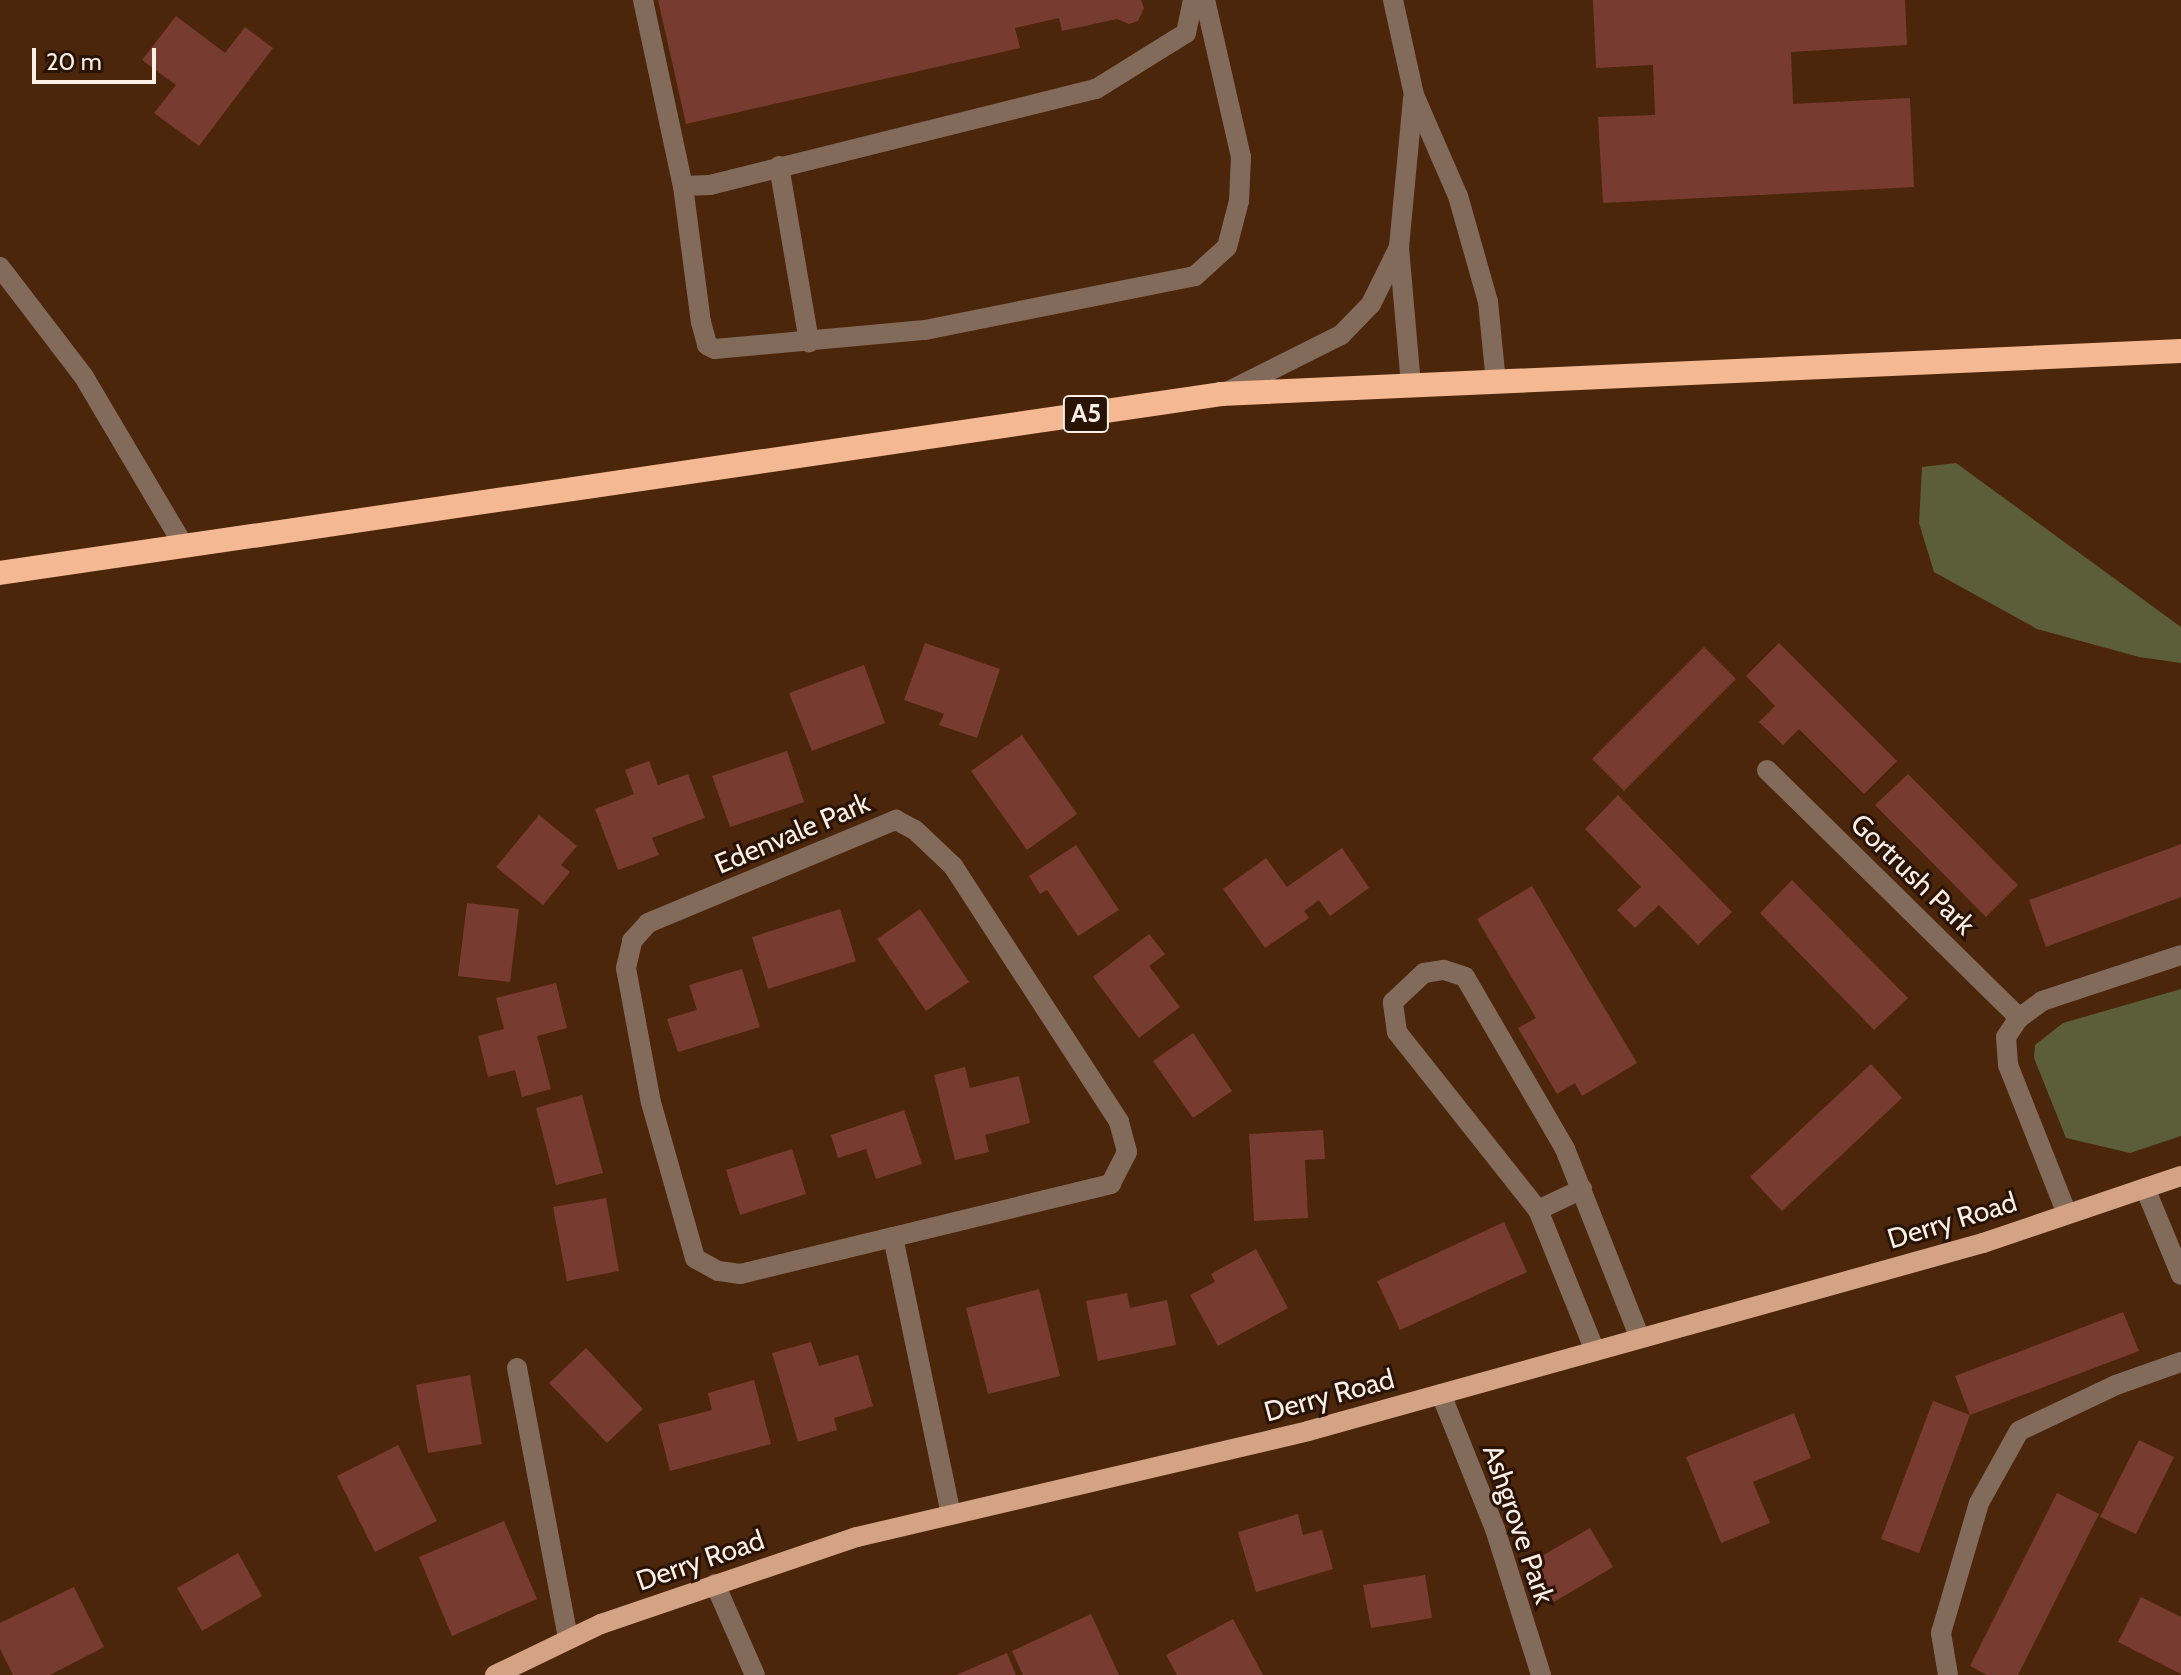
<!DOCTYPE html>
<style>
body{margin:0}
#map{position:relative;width:2181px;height:1675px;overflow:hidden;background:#4c260b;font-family:Cabin,sans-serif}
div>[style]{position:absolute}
.green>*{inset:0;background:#5b5e39}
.building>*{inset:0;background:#783b2f}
.minor>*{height:20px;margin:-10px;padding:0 10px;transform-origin:10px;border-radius:10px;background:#836b5c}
.major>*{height:20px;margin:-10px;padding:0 10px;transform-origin:10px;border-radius:10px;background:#d4a284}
.highway>*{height:24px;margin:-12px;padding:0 12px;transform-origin:12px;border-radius:12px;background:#f4b893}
span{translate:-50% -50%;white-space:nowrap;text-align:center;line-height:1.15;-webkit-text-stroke:6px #291305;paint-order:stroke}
.shield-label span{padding:2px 6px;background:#291305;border:2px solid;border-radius:6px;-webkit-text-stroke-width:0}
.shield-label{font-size:26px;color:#fcefe8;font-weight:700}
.street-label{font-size:28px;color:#fcefe8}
.scale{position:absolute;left:32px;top:48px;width:124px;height:36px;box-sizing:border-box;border:4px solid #fcefe8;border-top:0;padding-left:10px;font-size:24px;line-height:28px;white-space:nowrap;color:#fcefe8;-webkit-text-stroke:6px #291305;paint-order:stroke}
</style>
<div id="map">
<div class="green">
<div style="clip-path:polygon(1956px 463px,2181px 627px,2181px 663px,2139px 657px,2037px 629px,1934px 572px,1919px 523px,1922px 467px)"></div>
<div style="clip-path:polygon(2181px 989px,2181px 1136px,2130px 1153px,2066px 1138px,2034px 1058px,2035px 1045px,2063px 1023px)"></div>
</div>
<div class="building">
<div style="clip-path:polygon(658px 0,1141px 0,1144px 8px,1138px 21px,1129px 24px,1117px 19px,1062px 31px,1059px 18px,1015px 28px,1020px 48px,686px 124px)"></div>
<div style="clip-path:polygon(1593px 0,1905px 0,1907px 45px,1791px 52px,1793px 104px,1910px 98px,1914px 187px,1603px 203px,1598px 117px,1655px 115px,1653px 65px,1596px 68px)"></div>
<div style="clip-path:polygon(176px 16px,225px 53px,245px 27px,273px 48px,199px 146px,154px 113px,176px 85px,142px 60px)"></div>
<div style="clip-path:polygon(925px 643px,1000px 669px,977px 738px,939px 725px,944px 714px,904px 700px)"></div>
<div style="clip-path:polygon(1779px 643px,1897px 761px,1864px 794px,1799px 729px,1783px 745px,1759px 722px,1775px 706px,1746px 676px)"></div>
<div style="clip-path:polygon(1704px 647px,1736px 679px,1624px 791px,1592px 759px)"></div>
<div style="clip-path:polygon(864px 665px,885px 723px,812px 751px,789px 693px)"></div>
<div style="clip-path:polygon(1022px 735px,1077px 814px,1027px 850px,971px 771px)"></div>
<div style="clip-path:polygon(787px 751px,804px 802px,730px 827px,712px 776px)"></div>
<div style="clip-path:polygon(649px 761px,658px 785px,688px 774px,705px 818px,652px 838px,659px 855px,618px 870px,595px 809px,634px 794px,625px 770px)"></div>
<div style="clip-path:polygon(1908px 774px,2018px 885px,1986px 917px,1875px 805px)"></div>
<div style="clip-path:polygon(1618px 795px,1732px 912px,1698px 945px,1659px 905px,1635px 928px,1617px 910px,1641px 887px,1585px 829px)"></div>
<div style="clip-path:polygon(539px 815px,577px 846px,561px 865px,570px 872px,543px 905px,496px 867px)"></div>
<div style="clip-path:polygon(2181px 844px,2181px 897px,2046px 947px,2029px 900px)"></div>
<div style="clip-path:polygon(1076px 845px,1119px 910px,1078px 936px,1047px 890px,1040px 894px,1029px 876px)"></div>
<div style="clip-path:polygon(1342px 848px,1369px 888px,1330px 916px,1319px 900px,1304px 911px,1309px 918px,1265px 948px,1223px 889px,1266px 858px,1287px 887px)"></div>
<div style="clip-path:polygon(1792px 880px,1908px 998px,1874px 1030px,1760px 913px)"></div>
<div style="clip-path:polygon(1532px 886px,1637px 1063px,1582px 1096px,1575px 1083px,1557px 1094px,1518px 1028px,1536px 1018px,1477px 919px)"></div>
<div style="clip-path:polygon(467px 903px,519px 909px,510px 982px,458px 976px)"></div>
<div style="clip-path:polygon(840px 909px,856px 961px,768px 989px,752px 937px)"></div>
<div style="clip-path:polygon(920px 909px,969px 982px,926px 1011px,877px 939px)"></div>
<div style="clip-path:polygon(1149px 934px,1165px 954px,1149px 966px,1180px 1007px,1139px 1038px,1093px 977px)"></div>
<div style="clip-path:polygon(742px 969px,760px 1027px,678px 1052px,667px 1019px,697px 1010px,689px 985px)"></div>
<div style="clip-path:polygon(556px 983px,567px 1028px,537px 1036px,551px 1089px,522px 1097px,515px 1070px,488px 1077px,478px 1036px,504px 1029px,496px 998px)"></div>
<div style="clip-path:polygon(1193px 1033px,1232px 1091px,1193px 1118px,1153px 1061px)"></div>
<div style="clip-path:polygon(1871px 1064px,1902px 1098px,1782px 1211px,1750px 1177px)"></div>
<div style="clip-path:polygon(965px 1067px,970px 1088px,1019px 1076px,1030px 1123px,985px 1135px,989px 1152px,955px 1160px,934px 1075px)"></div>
<div style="clip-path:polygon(582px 1095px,603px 1173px,556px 1185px,536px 1108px)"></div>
<div style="clip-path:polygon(904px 1110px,922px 1164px,876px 1179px,866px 1149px,838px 1158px,831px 1135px)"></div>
<div style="clip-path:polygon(1323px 1130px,1325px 1159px,1305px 1160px,1308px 1218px,1254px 1221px,1249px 1134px)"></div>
<div style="clip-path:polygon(792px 1149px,806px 1194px,740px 1215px,726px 1170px)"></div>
<div style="clip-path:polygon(606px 1198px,619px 1271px,567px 1281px,553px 1207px)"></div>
<div style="clip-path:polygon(1504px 1222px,1527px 1272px,1400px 1330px,1377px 1281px)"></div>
<div style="clip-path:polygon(1256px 1249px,1288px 1308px,1218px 1346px,1190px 1295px,1215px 1282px,1211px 1274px)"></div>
<div style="clip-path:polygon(1039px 1289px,1060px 1376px,988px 1394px,966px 1308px)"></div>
<div style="clip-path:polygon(1127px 1293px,1130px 1308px,1167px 1300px,1176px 1345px,1098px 1361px,1086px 1301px)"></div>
<div style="clip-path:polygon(2123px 1312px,2139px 1351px,1970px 1415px,1919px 1553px,1881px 1539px,1933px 1401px,1970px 1415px,1955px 1376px)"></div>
<div style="clip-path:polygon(811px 1342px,819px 1366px,858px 1355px,873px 1406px,834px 1418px,837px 1430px,798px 1442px,772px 1353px)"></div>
<div style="clip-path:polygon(586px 1348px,643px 1409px,607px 1443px,549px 1383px)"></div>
<div style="clip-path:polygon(470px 1375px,482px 1444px,428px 1453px,416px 1385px)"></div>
<div style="clip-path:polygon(754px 1380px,771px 1444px,670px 1471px,658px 1424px,712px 1410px,708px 1393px)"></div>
<div style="clip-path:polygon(1794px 1413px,1811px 1458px,1753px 1482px,1770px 1523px,1721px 1543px,1686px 1457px)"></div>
<div style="clip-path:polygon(2139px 1440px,2174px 1457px,2136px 1534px,2100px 1517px)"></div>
<div style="clip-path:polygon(398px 1445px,437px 1521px,375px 1552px,337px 1476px)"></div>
<div style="clip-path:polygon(2057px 1493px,2099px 1514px,2018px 1675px,1987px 1675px,1970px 1666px)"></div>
<div style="clip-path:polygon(1298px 1514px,1303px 1535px,1322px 1530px,1333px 1569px,1256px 1592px,1238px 1532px)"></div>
<div style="clip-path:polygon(504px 1521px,537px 1599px,452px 1636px,419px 1557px)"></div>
<div style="clip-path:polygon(1590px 1528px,1613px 1567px,1554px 1602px,1530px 1563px)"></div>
<div style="clip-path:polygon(238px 1553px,262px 1596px,202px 1631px,177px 1588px)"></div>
<div style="clip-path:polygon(1425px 1575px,1432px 1618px,1371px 1628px,1363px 1585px)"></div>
<div style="clip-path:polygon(74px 1587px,104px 1647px,50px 1675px,13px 1675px,0 1649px,0 1623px)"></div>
<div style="clip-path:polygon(2141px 1597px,2181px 1617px,2181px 1674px,2118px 1642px)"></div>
<div style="clip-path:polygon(1091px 1614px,1119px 1675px,1023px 1675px,1012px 1651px)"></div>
<div style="clip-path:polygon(1233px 1619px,1263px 1675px,1177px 1675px,1166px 1655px)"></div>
<div style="clip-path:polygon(1007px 1653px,1016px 1675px,956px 1675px)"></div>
</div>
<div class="minor">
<div style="left:643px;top:0;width:190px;rotate:77.9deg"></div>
<div style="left:683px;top:186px;width:27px;rotate:-2deg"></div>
<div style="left:710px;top:185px;width:398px;rotate:-14deg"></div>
<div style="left:1096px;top:89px;width:106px;rotate:-31.9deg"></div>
<div style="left:1186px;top:33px;width:34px;rotate:-78deg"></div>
<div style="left:1393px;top:0;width:97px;rotate:77.5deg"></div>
<div style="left:1414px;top:95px;width:110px;rotate:66.5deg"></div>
<div style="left:1458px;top:196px;width:110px;rotate:74.2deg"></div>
<div style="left:1488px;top:302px;width:80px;rotate:84.3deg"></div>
<div style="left:779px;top:166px;width:179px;rotate:80.3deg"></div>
<div style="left:683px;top:186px;width:137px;rotate:82.5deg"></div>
<div style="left:701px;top:322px;width:24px;rotate:75deg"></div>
<div style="left:707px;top:345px;width:9px;rotate:27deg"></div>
<div style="left:715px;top:349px;width:211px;rotate:-5.2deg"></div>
<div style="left:925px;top:330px;width:275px;rotate:-11.3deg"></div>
<div style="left:1195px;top:276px;width:43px;rotate:-42.2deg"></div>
<div style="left:1227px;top:247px;width:48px;rotate:-75.4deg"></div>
<div style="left:1239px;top:201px;width:44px;rotate:-87.4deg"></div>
<div style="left:1241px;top:157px;width:161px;rotate:-102.9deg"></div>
<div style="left:0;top:267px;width:138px;rotate:52.6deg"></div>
<div style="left:84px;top:377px;width:196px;rotate:59.4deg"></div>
<div style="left:1411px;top:385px;width:139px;rotate:-95deg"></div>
<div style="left:1399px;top:247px;width:150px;rotate:-84.6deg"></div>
<div style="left:1229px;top:391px;width:125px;rotate:-26.6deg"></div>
<div style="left:1341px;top:335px;width:43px;rotate:-45.9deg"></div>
<div style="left:1371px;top:304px;width:64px;rotate:-63.8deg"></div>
<div style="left:1767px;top:770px;width:354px;rotate:44.5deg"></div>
<div style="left:2145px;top:1188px;width:94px;rotate:67.5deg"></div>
<div style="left:1538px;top:1210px;width:49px;rotate:-25.5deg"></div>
<div style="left:2067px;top:1214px;width:160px;rotate:-111.6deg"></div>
<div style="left:2008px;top:1065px;width:28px;rotate:-94deg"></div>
<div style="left:2006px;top:1037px;width:23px;rotate:-56deg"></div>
<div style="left:2019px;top:1018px;width:29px;rotate:-36deg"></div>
<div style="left:2042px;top:1001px;width:146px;rotate:-18.3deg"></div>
<div style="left:893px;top:1237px;width:157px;rotate:166.4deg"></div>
<div style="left:740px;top:1274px;width:22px;rotate:-172deg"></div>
<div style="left:718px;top:1271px;width:26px;rotate:-151deg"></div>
<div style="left:695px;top:1258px;width:161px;rotate:-105.8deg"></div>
<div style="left:651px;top:1103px;width:137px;rotate:-100.5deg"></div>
<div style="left:626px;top:968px;width:28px;rotate:-77deg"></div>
<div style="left:632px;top:941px;width:24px;rotate:-48deg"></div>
<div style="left:648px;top:923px;width:269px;rotate:-22.6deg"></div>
<div style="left:896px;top:820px;width:21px;rotate:28deg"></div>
<div style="left:915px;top:830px;width:52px;rotate:43.5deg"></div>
<div style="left:953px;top:866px;width:305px;rotate:57deg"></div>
<div style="left:1119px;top:1122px;width:31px;rotate:75deg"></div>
<div style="left:1127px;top:1152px;width:36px;rotate:117deg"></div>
<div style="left:1111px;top:1184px;width:224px;rotate:166.3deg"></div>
<div style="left:893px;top:1237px;width:283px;rotate:78.2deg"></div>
<div style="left:1595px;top:1351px;width:152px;rotate:-112deg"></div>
<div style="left:1538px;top:1210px;width:227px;rotate:-128.4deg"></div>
<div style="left:1397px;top:1032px;width:30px;rotate:-98deg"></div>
<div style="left:1393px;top:1002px;width:42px;rotate:-43.1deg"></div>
<div style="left:1424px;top:973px;width:20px;rotate:-9deg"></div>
<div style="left:1444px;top:970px;width:22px;rotate:18deg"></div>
<div style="left:1465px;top:977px;width:199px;rotate:59.8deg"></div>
<div style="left:1565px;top:1149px;width:203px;rotate:68.4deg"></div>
<div style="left:517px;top:1368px;width:276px;rotate:79.3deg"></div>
<div style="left:1441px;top:1394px;width:145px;rotate:68.2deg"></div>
<div style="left:1495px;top:1529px;width:153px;rotate:72.5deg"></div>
<div style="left:715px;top:1584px;width:99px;rotate:66.3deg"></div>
<div style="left:1948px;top:1675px;width:43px;rotate:-99.5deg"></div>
<div style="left:1941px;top:1633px;width:135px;rotate:-73.7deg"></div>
<div style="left:1979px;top:1503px;width:82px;rotate:-60.9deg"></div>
<div style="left:2019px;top:1431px;width:107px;rotate:-25.4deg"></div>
<div style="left:2116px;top:1385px;width:69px;rotate:-19.5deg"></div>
</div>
<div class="major">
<div style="left:495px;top:1675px;width:118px;rotate:-25.7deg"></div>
<div style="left:601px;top:1624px;width:270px;rotate:-18.8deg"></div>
<div style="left:857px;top:1537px;width:463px;rotate:-13.2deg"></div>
<div style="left:1308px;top:1431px;width:701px;rotate:-15.56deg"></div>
<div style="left:1983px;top:1243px;width:209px;rotate:-18.7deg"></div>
</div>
<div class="highway">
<div style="left:0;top:573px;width:1234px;rotate:-8.34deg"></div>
<div style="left:1221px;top:394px;width:961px;rotate:-2.56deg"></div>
</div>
<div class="shield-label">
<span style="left:1086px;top:414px">A5</span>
</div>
<div class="street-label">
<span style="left:792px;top:833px;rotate:-23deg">Edenvale Park</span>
<span style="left:1913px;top:874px;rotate:44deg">Gortrush Park</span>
<span style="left:1952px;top:1220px;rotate:-17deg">Derry Road</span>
<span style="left:1329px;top:1395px;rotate:-15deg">Derry Road</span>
<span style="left:1519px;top:1524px;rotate:71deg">Ashgrove Park</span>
<span style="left:700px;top:1560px;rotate:-19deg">Derry Road</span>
</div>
<div class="scale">20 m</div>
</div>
